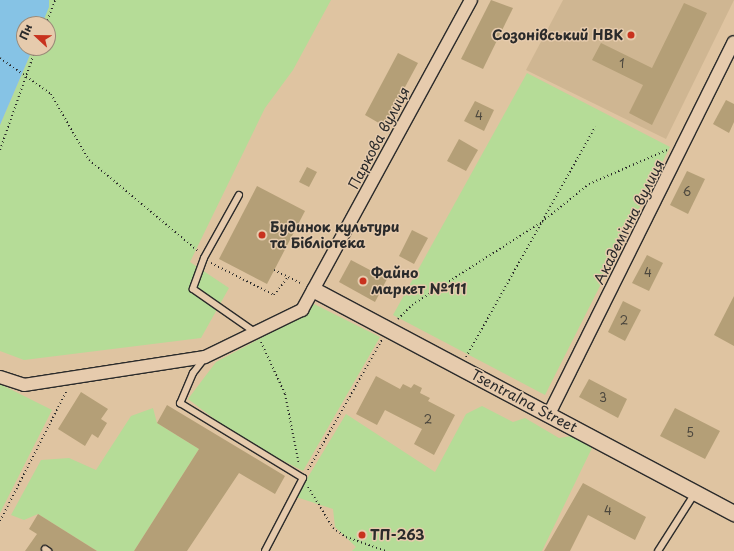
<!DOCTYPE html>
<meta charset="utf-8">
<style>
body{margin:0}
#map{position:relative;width:734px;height:551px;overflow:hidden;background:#dfc4a1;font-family:"Playpen Sans",sans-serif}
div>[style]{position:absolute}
.built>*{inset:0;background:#cfb692}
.green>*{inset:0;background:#b5dc97}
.water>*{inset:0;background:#86c3e5}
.building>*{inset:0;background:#b49f77}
.path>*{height:2px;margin-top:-1px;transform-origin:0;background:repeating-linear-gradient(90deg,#2b2b2b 0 1px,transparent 0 4px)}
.roads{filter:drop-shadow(1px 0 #2b2b2b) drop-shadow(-1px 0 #2b2b2b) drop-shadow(0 1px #2b2b2b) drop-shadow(0 -1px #2b2b2b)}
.service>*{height:6px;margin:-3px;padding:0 3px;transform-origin:3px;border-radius:3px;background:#e6cbad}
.minor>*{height:12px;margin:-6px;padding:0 6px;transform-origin:6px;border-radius:6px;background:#e6cbad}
.tertiary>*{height:15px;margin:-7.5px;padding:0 7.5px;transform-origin:7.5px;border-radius:7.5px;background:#e6cbad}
.dots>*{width:11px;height:11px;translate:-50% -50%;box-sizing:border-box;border:2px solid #e6cbad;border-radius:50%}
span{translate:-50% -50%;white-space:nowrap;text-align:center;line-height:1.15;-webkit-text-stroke:3px #e6cbad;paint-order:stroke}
.number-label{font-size:12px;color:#4d483e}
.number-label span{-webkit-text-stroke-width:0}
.poi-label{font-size:14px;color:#2b2b2b;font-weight:700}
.right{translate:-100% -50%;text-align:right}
.left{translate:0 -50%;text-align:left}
.street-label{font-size:14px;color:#2b2b2b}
.north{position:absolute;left:16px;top:16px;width:40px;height:40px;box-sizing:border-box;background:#e6cbad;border:1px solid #9b8b79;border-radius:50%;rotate:292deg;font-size:11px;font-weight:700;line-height:16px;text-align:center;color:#2b2b2b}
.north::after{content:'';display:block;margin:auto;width:14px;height:18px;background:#c8321e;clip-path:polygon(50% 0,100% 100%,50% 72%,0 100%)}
</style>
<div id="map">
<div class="built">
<div style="clip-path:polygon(563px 0,734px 0,666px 139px,526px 70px)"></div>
</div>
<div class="green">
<div style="clip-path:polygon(49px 0,331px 0,293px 70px,265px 108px,190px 262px,229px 288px,201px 338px,24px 360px,0 351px,0 125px,33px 48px,48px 48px,48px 24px,42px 24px)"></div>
<div style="clip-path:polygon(527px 73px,670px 147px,545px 395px,393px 315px)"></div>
<div style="clip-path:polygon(312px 303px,380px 337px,303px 471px,241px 439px,188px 399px,216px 362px,304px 315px)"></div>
<div style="clip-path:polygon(0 384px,52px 410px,0 513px)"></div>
<div style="clip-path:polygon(482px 406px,513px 422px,525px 418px,559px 438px,572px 436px,592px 448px,542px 551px,352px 551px,356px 547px,335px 527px,333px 509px,296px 497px,346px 414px,435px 472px,466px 414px)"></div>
<div style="clip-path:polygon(153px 408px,157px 423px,199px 449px,134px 551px,97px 551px,38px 514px,24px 520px,11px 515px,41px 460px,69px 458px,96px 470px,131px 416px)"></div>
</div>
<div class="water">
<div style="clip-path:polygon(0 0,49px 0,49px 7px,42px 24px,24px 24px,24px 48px,33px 48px,0 125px)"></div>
</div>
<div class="building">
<div style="clip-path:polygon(491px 0,513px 8px,483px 69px,461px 59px)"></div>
<div style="clip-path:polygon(684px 3px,707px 13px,652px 125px,629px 113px,643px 85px,592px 60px,601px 43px,652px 68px)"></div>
<div style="clip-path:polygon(398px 53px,418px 63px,384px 126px,365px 115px)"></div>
<div style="clip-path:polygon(726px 100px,734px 104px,734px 122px,729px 133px,713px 124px)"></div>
<div style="clip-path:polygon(475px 101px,494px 110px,484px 131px,464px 121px)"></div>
<div style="clip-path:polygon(459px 139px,478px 150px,466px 171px,447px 161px)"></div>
<div style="clip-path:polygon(307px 167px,317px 172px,309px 187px,299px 182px)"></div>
<div style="clip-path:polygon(687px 171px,705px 179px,688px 214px,670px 205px)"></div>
<div style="clip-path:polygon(257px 186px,305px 211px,267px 284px,219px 259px)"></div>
<div style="clip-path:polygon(412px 230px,428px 238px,414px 264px,399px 256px)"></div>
<div style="clip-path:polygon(647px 255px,663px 263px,649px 291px,632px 283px)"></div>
<div style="clip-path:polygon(351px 260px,387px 279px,375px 302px,339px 282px)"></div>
<div style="clip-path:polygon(734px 296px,734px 346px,714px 335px)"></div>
<div style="clip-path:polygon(623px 301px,641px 310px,625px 341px,608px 332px)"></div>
<div style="clip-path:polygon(376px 376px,400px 389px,403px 384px,411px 388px,414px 384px,422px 388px,420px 393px,430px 398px,428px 401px,455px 415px,434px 455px,414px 444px,422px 429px,385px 410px,377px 425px,356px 414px)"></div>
<div style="clip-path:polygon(589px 379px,627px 399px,618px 418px,579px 397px)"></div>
<div style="clip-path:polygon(81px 392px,108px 409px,101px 419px,107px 423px,98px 438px,92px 434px,85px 446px,58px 429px)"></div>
<div style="clip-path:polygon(167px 405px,285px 476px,275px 494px,239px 473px,187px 551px,134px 551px,199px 449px,157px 423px)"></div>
<div style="clip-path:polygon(675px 408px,720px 431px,705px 459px,660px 436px)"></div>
<div style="clip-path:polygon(583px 483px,646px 517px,635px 540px,588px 515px,570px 551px,544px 551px)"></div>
<div style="clip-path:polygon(38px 514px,97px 551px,52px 551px,45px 545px,41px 551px,25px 551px,37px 534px,29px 529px)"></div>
</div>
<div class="path">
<div style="left:46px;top:24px;width:26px;rotate:-69deg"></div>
<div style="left:0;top:58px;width:62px;rotate:35.2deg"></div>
<div style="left:51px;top:94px;width:76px;rotate:60.1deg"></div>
<div style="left:89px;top:160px;width:142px;rotate:39.9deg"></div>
<div style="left:0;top:150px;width:108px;rotate:-70.6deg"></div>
<div style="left:211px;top:263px;width:71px;rotate:26.9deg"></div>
<div style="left:274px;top:295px;width:23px;rotate:-52deg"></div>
<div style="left:274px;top:270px;width:32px;rotate:26deg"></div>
<div style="left:398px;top:319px;width:20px;rotate:-45deg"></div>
<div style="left:412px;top:305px;width:154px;rotate:-32.6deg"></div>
<div style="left:542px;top:222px;width:60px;rotate:-39deg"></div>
<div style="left:589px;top:184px;width:85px;rotate:-23.6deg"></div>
<div style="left:261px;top:342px;width:57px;rotate:65.2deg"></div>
<div style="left:285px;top:394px;width:72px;rotate:78.8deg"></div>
<div style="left:466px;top:357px;width:264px;rotate:-60.7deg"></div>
<div style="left:308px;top:470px;width:150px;rotate:-60.4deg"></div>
<div style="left:308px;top:487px;width:48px;rotate:58.6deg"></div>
<div style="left:333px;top:528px;width:16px;rotate:35deg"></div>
<div style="left:346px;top:537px;width:42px;rotate:19.3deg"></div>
<div style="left:0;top:521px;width:147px;rotate:-62.9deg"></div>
</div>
<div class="roads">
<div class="service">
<div style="left:239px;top:195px;width:72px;rotate:119.1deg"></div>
<div style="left:204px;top:258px;width:33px;rotate:110deg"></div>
<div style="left:193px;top:289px;width:77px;rotate:34.9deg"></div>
<div style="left:204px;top:359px;width:18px;rotate:128deg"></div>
<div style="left:193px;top:373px;width:33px;rotate:113deg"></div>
<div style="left:180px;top:403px;width:144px;rotate:31.4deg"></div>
<div style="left:303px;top:478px;width:82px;rotate:117.5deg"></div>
<div style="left:45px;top:549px;width:4px;rotate:34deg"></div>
<div style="left:658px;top:551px;width:69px;rotate:-57.5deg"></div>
</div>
<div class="minor">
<div style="left:0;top:377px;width:25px;rotate:18deg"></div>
<div style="left:24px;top:385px;width:183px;rotate:-8.8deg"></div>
<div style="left:205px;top:357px;width:108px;rotate:-25.9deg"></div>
<div style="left:302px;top:310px;width:353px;rotate:-61.4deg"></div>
<div style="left:549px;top:414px;width:415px;rotate:-63.6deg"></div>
</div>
<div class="tertiary">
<div style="left:314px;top:290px;width:476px;rotate:28deg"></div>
</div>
</div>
<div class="dots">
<div style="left:631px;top:35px;background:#c8321e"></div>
<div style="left:262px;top:235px;background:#c8321e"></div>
<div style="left:363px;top:281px;background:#c8321e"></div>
<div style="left:362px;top:535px;background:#c8321e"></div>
</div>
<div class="number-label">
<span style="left:622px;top:64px">1</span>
<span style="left:479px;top:116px">4</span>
<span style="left:687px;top:192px">6</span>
<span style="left:648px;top:273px">4</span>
<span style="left:624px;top:321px">2</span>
<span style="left:603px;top:398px">3</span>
<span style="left:428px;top:420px">2</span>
<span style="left:690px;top:433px">5</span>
<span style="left:608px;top:511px">4</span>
</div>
<div class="poi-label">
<span class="right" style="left:623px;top:35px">Созонівський НВК</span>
<span class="left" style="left:270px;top:235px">Будинок культури<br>та Бібліотека</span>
<span class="left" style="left:371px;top:281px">Файно<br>маркет №111</span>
<span class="left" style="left:370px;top:535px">ТП-263</span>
</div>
<div class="street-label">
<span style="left:379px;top:138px;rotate:-62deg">Паркова вулиця</span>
<span style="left:629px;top:222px;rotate:-63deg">Академічна вулиця</span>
<span style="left:524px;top:401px;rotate:28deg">Tsentralna Street</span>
</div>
<div class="north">Пн</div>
</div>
